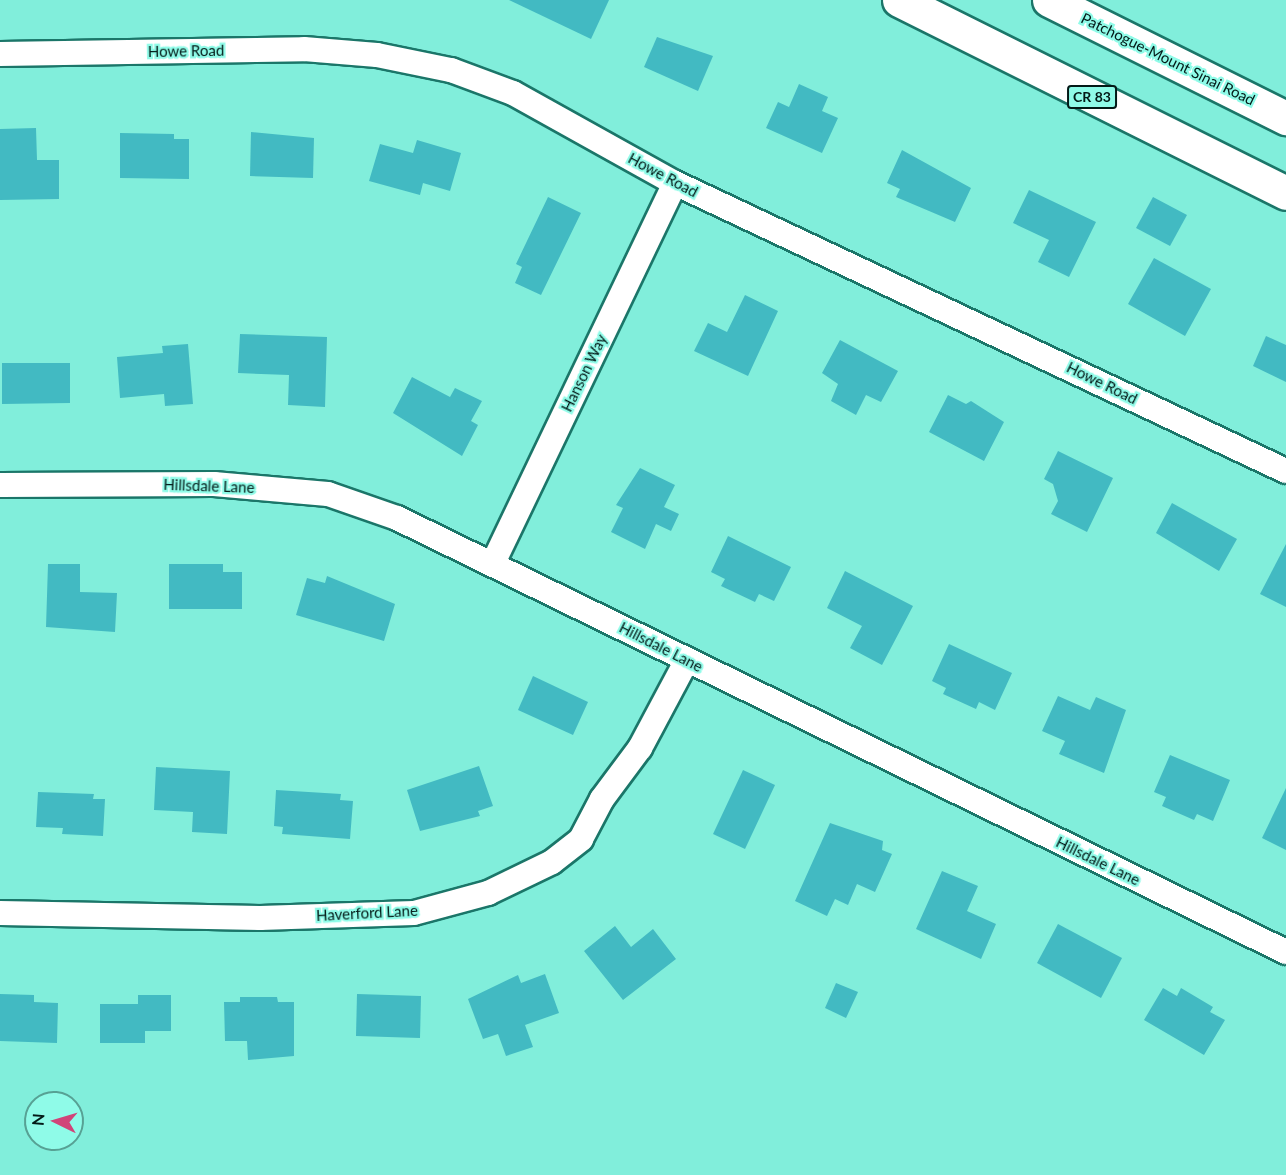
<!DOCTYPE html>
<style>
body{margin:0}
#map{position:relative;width:1286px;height:1175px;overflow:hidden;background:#81eedb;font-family:Lato,sans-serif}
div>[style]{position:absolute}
.building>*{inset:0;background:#42bac2}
.roads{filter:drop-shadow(2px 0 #1b7669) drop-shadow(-2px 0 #1b7669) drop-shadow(0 2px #1b7669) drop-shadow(0 -2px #1b7669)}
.minor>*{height:24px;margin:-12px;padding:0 12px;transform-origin:12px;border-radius:12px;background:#fff}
.trunk>*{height:33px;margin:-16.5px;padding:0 16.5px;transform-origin:16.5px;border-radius:16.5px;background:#fff}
span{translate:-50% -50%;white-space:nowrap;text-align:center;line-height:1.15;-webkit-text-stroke:4.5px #8ffbe8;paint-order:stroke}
.shield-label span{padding:2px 4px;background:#8ffbe8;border:2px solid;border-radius:4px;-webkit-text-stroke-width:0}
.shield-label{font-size:14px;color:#031a17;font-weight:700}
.street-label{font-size:15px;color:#031a17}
.north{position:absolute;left:24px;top:1091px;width:60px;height:60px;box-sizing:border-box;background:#8ffbe8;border:2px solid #57a194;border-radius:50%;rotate:275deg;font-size:16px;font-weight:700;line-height:24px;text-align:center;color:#031a17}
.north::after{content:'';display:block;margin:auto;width:21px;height:27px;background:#d04479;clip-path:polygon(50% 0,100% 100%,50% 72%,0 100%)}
</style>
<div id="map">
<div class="building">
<div style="clip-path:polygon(509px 0,609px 0,591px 39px)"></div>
<div style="clip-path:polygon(657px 37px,713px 56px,698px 91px,644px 67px)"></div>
<div style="clip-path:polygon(799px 84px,828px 97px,822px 111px,838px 118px,822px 153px,766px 128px,778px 102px,789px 107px)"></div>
<div style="clip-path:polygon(36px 128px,37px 160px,59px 160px,59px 199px,0 200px,0 129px)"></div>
<div style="clip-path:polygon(251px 132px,314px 138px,313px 178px,250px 176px)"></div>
<div style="clip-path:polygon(120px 133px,174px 134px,174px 139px,189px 139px,189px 179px,120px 178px)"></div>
<div style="clip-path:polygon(417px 140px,461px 153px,450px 191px,423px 183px,420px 195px,369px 181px,380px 144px,413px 153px)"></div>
<div style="clip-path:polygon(902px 150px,971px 188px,955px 222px,896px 197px,900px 189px,887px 183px)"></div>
<div style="clip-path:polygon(1029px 190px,1096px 222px,1069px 277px,1038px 262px,1049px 240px,1013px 223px)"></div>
<div style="clip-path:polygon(548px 197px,581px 213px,541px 295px,515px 283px,522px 267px,516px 264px)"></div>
<div style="clip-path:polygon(1153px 197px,1187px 215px,1170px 246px,1136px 228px)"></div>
<div style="clip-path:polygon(1154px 258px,1211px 289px,1185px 336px,1128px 304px)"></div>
<div style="clip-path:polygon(745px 295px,778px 311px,748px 376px,694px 351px,708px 323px,727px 332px)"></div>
<div style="clip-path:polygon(240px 334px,327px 337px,325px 407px,288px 405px,289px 375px,238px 373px)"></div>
<div style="clip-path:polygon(1266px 336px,1286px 345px,1286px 382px,1253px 366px)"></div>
<div style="clip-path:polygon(840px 340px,898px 371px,881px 402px,866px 395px,856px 415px,831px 401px,838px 384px,822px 373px)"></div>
<div style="clip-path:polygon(188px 344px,193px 404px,165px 406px,164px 394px,120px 398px,117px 357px,163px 353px,162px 346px)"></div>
<div style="clip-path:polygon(2px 363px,70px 363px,70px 403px,2px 404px)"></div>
<div style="clip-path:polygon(412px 377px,450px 397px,455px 388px,482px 401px,471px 421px,478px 425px,462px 456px,393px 413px)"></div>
<div style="clip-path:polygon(948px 395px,966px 404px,971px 401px,1004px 422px,984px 461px,929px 432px)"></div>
<div style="clip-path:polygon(1058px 451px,1113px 478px,1087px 532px,1051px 514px,1058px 501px,1053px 484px,1044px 479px)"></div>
<div style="clip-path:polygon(640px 468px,675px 485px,664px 507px,679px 514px,671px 531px,656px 524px,645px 549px,611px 532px,623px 508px,616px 505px)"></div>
<div style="clip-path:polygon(1172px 503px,1237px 539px,1219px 571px,1156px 533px)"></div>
<div style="clip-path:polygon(728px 536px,791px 567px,774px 601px,759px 594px,755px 602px,721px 586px,725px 579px,711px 572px)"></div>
<div style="clip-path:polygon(1286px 544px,1286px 607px,1260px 594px)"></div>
<div style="clip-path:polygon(48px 564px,80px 564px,80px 592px,117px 593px,115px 632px,46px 627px)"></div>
<div style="clip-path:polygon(169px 564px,223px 564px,223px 572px,242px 572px,242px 609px,169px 609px)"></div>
<div style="clip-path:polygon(845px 571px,913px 606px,882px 665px,850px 648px,862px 626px,827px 608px)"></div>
<div style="clip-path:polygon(327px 576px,395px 604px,384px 641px,296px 615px,307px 578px,325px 583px)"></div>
<div style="clip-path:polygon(949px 644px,1012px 673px,995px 710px,979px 702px,976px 709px,943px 694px,946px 688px,932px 681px)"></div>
<div style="clip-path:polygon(533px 676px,588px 702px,573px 735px,518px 710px)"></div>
<div style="clip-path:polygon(1058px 696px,1090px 710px,1096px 697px,1126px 710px,1104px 773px,1059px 754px,1065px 741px,1042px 731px)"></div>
<div style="clip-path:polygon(1170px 755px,1230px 780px,1213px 821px,1197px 814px,1194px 820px,1162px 806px,1166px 797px,1154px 792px)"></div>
<div style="clip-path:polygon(479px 766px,493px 806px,478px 811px,480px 816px,420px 831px,407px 790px)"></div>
<div style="clip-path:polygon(156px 767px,230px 771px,227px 834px,192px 832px,193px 812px,154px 810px)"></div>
<div style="clip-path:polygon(743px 770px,775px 785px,745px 849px,713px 834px)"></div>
<div style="clip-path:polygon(1286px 788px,1286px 850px,1262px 838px)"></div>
<div style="clip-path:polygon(276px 790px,341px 794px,340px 800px,353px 801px,350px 839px,282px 834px,283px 827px,274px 826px)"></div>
<div style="clip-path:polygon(38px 792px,94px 794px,93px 799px,105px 799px,103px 836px,62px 834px,63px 828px,36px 827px)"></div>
<div style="clip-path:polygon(830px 823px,883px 841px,882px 850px,892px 854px,875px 892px,857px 884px,848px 905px,835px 899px,827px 916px,795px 901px)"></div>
<div style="clip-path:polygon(942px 871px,978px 886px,967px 911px,996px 924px,981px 959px,916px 929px)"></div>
<div style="clip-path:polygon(1058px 924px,1122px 958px,1101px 998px,1037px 963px)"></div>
<div style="clip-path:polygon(615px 926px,631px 947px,653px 929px,676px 959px,623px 1000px,584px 951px)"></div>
<div style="clip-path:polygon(545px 974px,559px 1013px,525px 1025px,533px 1047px,506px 1056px,498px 1034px,483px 1039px,468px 999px,518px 975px,521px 983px)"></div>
<div style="clip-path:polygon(836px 983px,858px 992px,846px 1018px,825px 1008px)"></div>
<div style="clip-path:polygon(1163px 988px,1177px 996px,1181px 988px,1213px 1007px,1210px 1012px,1225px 1020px,1204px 1055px,1144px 1020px)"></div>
<div style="clip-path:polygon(0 994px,34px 995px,34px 1002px,58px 1003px,57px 1043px,0 1041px)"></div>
<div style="clip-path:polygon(357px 994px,421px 996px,420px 1038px,356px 1036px)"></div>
<div style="clip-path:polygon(138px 995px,171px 995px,171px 1031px,145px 1031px,145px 1043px,100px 1043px,100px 1004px,138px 1004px)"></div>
<div style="clip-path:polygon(240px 997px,277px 997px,278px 1002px,294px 1002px,294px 1056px,248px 1060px,247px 1041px,225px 1041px,224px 1002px,240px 1002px)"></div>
</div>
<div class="roads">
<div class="minor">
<div style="left:0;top:54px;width:304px;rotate:-0.9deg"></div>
<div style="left:304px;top:49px;width:73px;rotate:4.7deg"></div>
<div style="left:377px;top:55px;width:76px;rotate:11.5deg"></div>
<div style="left:451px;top:70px;width:66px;rotate:20.4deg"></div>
<div style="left:513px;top:93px;width:185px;rotate:29.1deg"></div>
<div style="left:675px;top:183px;width:675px;rotate:25.24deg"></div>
<div style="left:0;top:485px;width:214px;rotate:-0.3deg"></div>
<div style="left:214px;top:484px;width:114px;rotate:5deg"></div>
<div style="left:328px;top:494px;width:73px;rotate:19.2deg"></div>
<div style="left:397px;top:518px;width:989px;rotate:26.02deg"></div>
<div style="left:493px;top:563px;width:421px;rotate:-64.4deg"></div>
<div style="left:0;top:913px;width:260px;rotate:1.1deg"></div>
<div style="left:260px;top:918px;width:154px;rotate:-1.9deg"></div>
<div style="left:414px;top:913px;width:77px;rotate:-15.1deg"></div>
<div style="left:488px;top:893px;width:71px;rotate:-25.8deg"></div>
<div style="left:552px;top:862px;width:37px;rotate:-38deg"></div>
<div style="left:581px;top:839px;width:45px;rotate:-62.3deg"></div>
<div style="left:602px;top:799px;width:64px;rotate:-53.3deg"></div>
<div style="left:640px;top:748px;width:100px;rotate:-61.9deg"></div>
</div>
<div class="trunk">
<div style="left:899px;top:0;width:432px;rotate:26.5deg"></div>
<div style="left:1049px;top:0;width:265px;rotate:26.5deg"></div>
</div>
</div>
<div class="shield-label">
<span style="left:1092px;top:97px">CR 83</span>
</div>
<div class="street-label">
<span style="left:186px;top:51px;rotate:-1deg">Howe Road</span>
<span style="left:1168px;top:59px;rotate:26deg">Patchogue-Mount Sinai Road</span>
<span style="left:663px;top:175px;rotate:28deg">Howe Road</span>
<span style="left:584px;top:373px;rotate:-64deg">Hanson Way</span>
<span style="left:1102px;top:383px;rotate:26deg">Howe Road</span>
<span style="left:209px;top:486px;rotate:2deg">Hillsdale Lane</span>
<span style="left:661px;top:647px;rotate:27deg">Hillsdale Lane</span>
<span style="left:1098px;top:861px;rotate:26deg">Hillsdale Lane</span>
<span style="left:367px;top:913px;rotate:-3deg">Haverford Lane</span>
</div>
<div class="north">N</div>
</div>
